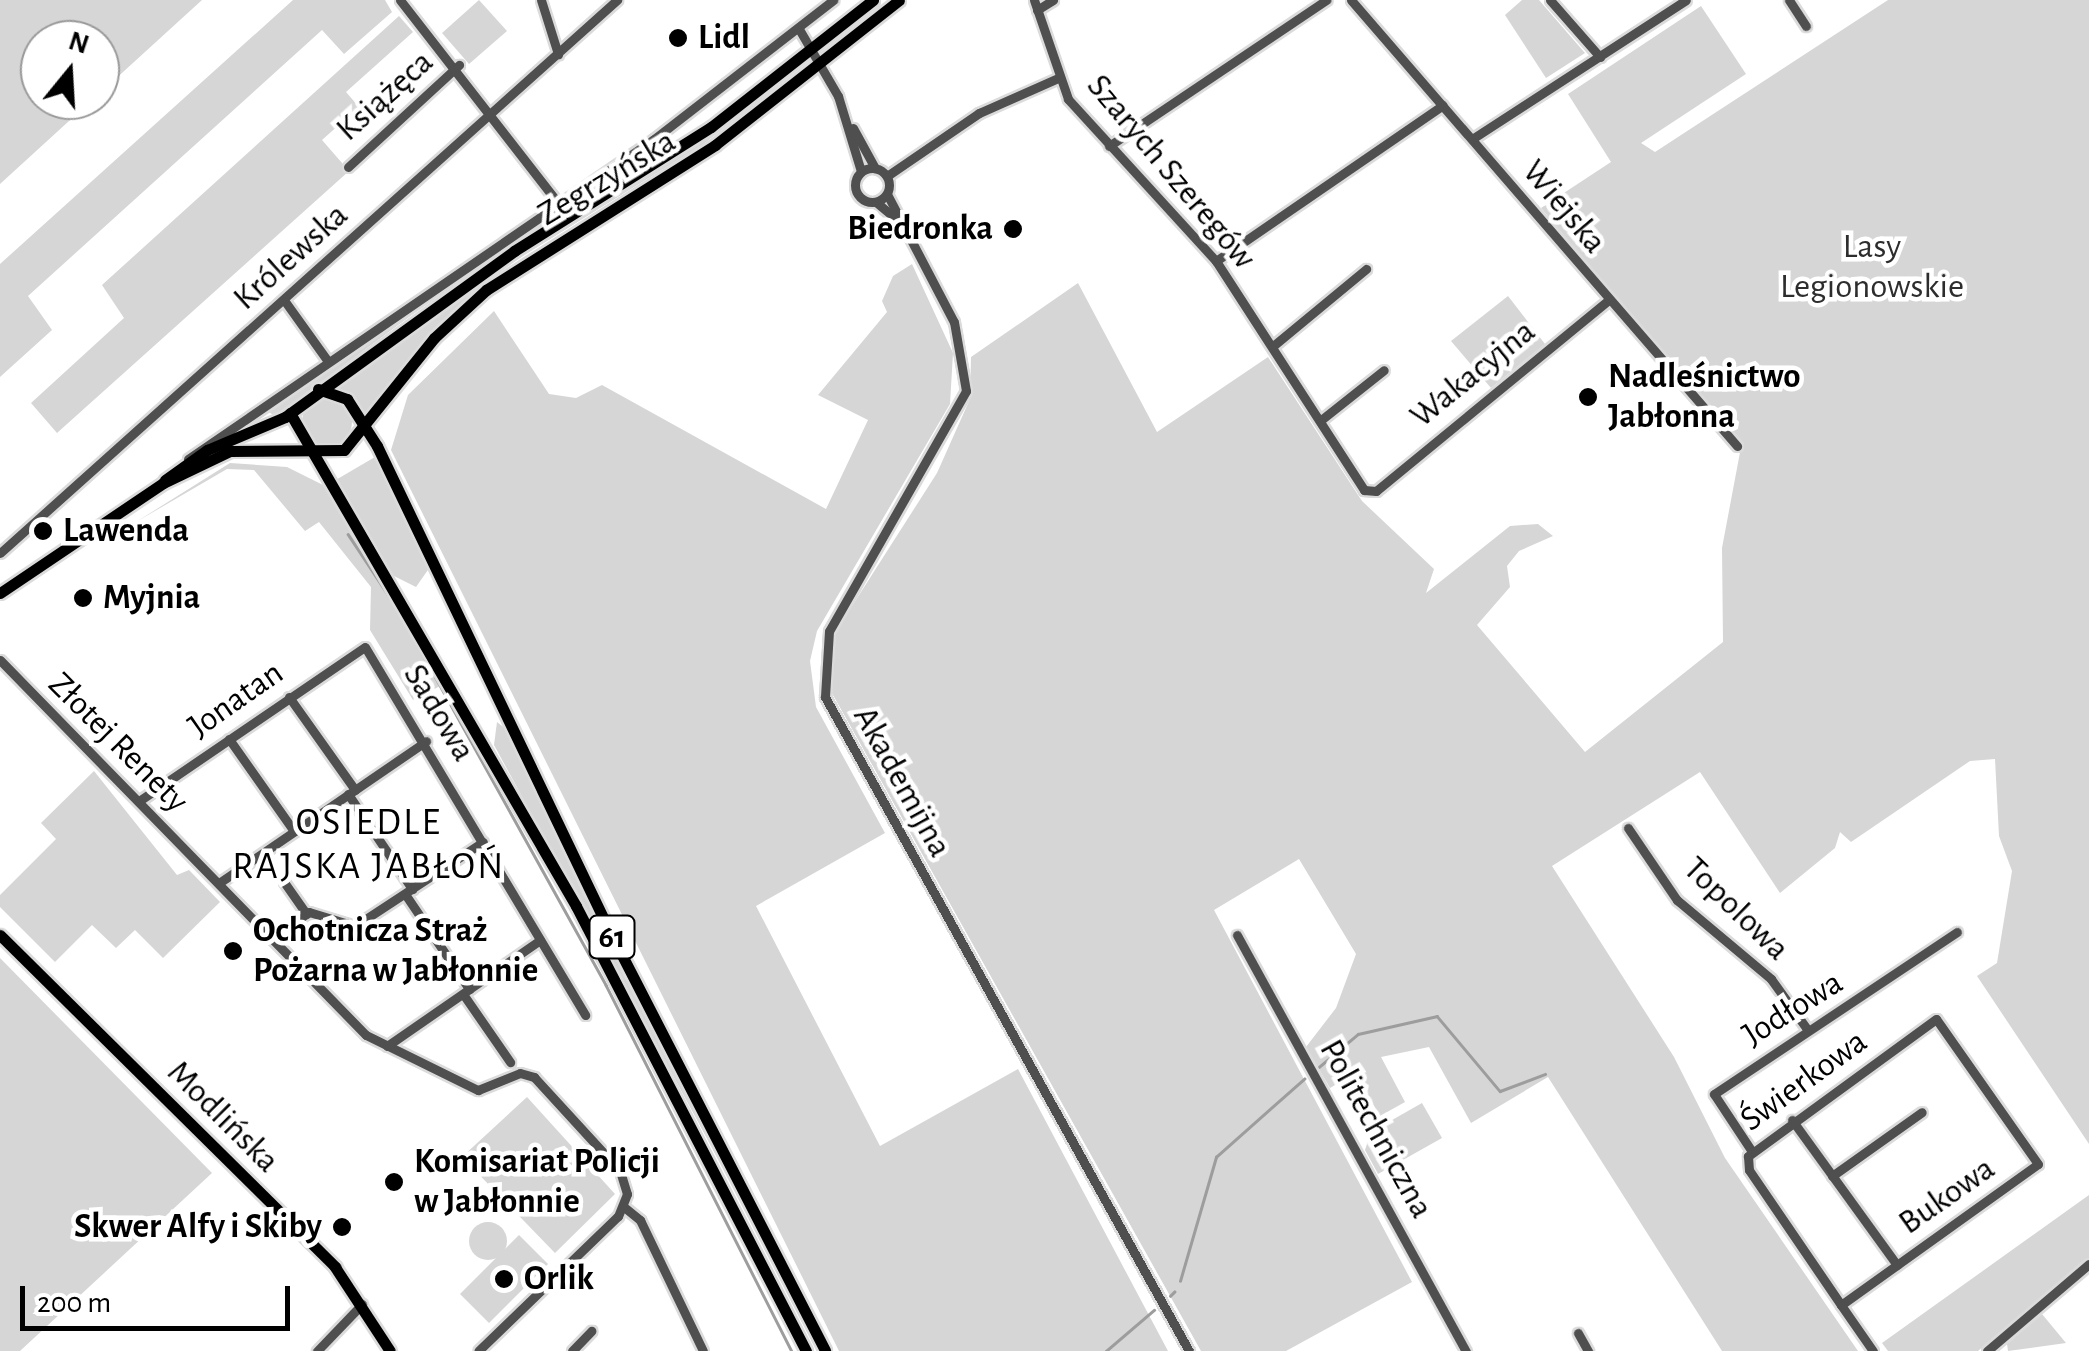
<!DOCTYPE html>
<meta charset="utf-8">
<style>
body{margin:0}
#map{position:relative;width:2089px;height:1351px;overflow:hidden;background:#fff;font-family:"Alegreya Sans",sans-serif}
div>[style]{position:absolute}
.green>*{inset:0;background:#d6d6d6}
.round{border-radius:50%}
.stream>*{height:2.5px;margin:-1.25px;padding:0 1.25px;transform-origin:1.25px;border-radius:1.25px;background:#9d9d9d}
.roads{filter:drop-shadow(2px 0 #dbdbdb) drop-shadow(-2px 0 #dbdbdb) drop-shadow(0 2px #dbdbdb) drop-shadow(0 -2px #dbdbdb)}
.minor>*{height:9px;margin:-4.5px;padding:0 4.5px;transform-origin:4.5px;border-radius:4.5px;background:#4f4f4f}
.minor>.ring{margin:-4.5px;padding:0;box-sizing:content-box;background:none;border:9px solid #4f4f4f;border-radius:50%}
.major>*{height:11px;margin:-5.5px;padding:0 5.5px;transform-origin:5.5px;border-radius:5.5px;background:#000}
.dots>*{width:28px;height:28px;translate:-50% -50%;box-sizing:border-box;border:5px solid #fff;border-radius:50%}
span{translate:-50% -50%;white-space:nowrap;text-align:center;line-height:1.15;-webkit-text-stroke:9px #fff;paint-order:stroke}
.shield-label span{padding:2px 8px;background:#fff;border:2px solid;border-radius:8px;-webkit-text-stroke-width:0}
.shield-label{font-size:32px;color:#000;font-weight:700}
.poi-label{font-size:35px;color:#000;font-weight:700}
.left{translate:0 -50%;text-align:left}
.right{translate:-100% -50%;text-align:right}
.street-label{font-size:35px;color:#000}
.park-label{font-size:35px;color:#2d2d2d}
.neighbourhood-label{font-size:38px;color:#000;letter-spacing:2.5px}
.north{position:absolute;left:20px;top:20px;width:100px;height:100px;box-sizing:border-box;background:#fff;border:2px solid #999;border-radius:50%;rotate:18deg;font-size:28px;font-weight:700;line-height:40px;text-align:center;color:#000}
.north::after{content:'';display:block;margin:auto;width:35px;height:45px;background:#000;clip-path:polygon(50% 0,100% 100%,50% 72%,0 100%)}
.scale{position:absolute;left:20px;top:1286px;width:270px;height:45px;box-sizing:border-box;border:5px solid #000;border-top:0;padding-left:12px;font-size:30px;line-height:35px;white-space:nowrap;color:#000;-webkit-text-stroke:8px #fff;paint-order:stroke}
</style>
<div id="map">
<div class="green">
<div style="clip-path:polygon(0 0,202px 0,100px 93px,100px 40px,40px 40px,40px 100px,92px 100px,0 184px)"></div>
<div style="clip-path:polygon(293px 0,385px 0,392px 12px,344px 54px,322px 30px,28px 296px,52px 330px,0 377px,0 264px)"></div>
<div style="clip-path:polygon(479px 0,507px 31px,469px 64px,442px 33px)"></div>
<div style="clip-path:polygon(1522px 0,1539px 0,1585px 53px,1546px 78px,1505px 15px)"></div>
<div style="clip-path:polygon(1888px 0,2089px 0,2089px 1144px,1977px 976px,1997px 963px,2012px 871px,1999px 836px,1995px 759px,1970px 761px,1851px 842px,1840px 832px,1835px 848px,1780px 893px,1700px 772px,1552px 866px,1674px 1057px,1725px 1158px,1858px 1351px,1722px 1351px,1548px 1077px,1471px 1123px,1429px 1047px,1381px 1057px,1405px 1102px,1380px 1116px,1355px 1073px,1330px 1088px,1306px 1047px,1336px 1008px,1356px 954px,1299px 859px,1214px 910px,1412px 1282px,1286px 1351px,1201px 1351px,829px 688px,836px 631px,937px 473px,970px 399px,971px 357px,1078px 283px,1157px 432px,1268px 357px,1362px 501px,1434px 569px,1426px 593px,1510px 526px,1538px 524px,1553px 536px,1519px 551px,1507px 566px,1510px 587px,1477px 625px,1585px 752px,1723px 642px,1722px 548px,1741px 447px,1541px 208px,1611px 162px,1568px 94px,1701px 6px,1746px 74px,1641px 143px,1655px 152px)"></div>
<div style="clip-path:polygon(399px 16px,413px 32px,346px 92px,359px 107px,322px 140px,349px 171px,57px 433px,31px 403px,124px 318px,102px 285px)"></div>
<div style="clip-path:polygon(791px 77px,702px 145px,508px 265px,430px 335px,363px 415px,336px 389px,523px 252px)"></div>
<div style="clip-path:polygon(554px 209px,276px 416px,262px 409px)"></div>
<div style="clip-path:polygon(912px 264px,953px 353px,950px 404px,817px 631px,810px 661px,816px 707px,885px 833px,756px 906px,880px 1146px,1018px 1069px,1168px 1351px,839px 1351px,391px 450px,408px 395px,494px 311px,549px 394px,576px 398px,602px 385px,826px 509px,868px 420px,818px 395px,887px 312px,882px 301px,893px 276px)"></div>
<div style="clip-path:polygon(1508px 296px,1545px 344px,1491px 388px,1451px 341px)"></div>
<div class="round" style="left:302px;top:397px;width:50px;height:50px"></div>
<div style="clip-path:polygon(375px 457px,430px 567px,416px 587px,394px 576px,334px 481px)"></div>
<div style="clip-path:polygon(230px 463px,287px 467px,323px 485px,446px 683px,413px 700px,370px 630px,371px 587px,319px 522px,305px 531px,254px 470px,227px 469px,136px 522px)"></div>
<div style="clip-path:polygon(497px 722px,511px 733px,822px 1351px,494px 745px)"></div>
<div style="clip-path:polygon(94px 771px,177px 875px,189px 870px,220px 902px,163px 958px,135px 930px,116px 948px,92px 925px,55px 962px,0 907px,0 895px,56px 839px,41px 823px)"></div>
<div style="clip-path:polygon(0 958px,212px 1173px,20px 1351px,0 1351px)"></div>
<div style="clip-path:polygon(527px 1097px,615px 1194px,555px 1253px,462px 1157px)"></div>
<div style="clip-path:polygon(1422px 1103px,1442px 1138px,1378px 1174px,1365px 1150px,1371px 1132px)"></div>
<div style="clip-path:polygon(2089px 1195px,2089px 1259px,1978px 1351px,1888px 1351px,1882px 1343px)"></div>
<div class="round" style="left:469px;top:1222px;width:38px;height:38px"></div>
<div style="clip-path:polygon(519px 1235px,548px 1264px,489px 1323px,460px 1294px)"></div>
<div style="clip-path:polygon(2042px 1314px,2066px 1343px,2008px 1351px,2007px 1344px)"></div>
</div>
<div class="stream">
<div style="left:348px;top:534px;width:89px;rotate:56.5deg"></div>
<div style="left:406px;top:624px;width:413px;rotate:61deg"></div>
<div style="left:606px;top:985px;width:411px;rotate:63.1deg"></div>
<div style="left:1319px;top:1067px;width:51px;rotate:-40.2deg"></div>
<div style="left:1358px;top:1034px;width:81px;rotate:-12.8deg"></div>
<div style="left:1437px;top:1016px;width:98px;rotate:50deg"></div>
<div style="left:1500px;top:1091px;width:48px;rotate:-20.7deg"></div>
<div style="left:1180px;top:1281px;width:129px;rotate:-73.8deg"></div>
<div style="left:1216px;top:1157px;width:118px;rotate:-41.6deg"></div>
<div style="left:1170px;top:1296px;width:6px;rotate:-45deg"></div>
<div style="left:1106px;top:1351px;width:63px;rotate:-40.5deg"></div>
</div>
<div class="roads">
<div class="minor">
<div style="left:400px;top:0;width:259px;rotate:52.1deg"></div>
<div style="left:541px;top:0;width:57px;rotate:72.5deg"></div>
<div style="left:1034px;top:0;width:105px;rotate:71deg"></div>
<div style="left:1068px;top:99px;width:219px;rotate:47.6deg"></div>
<div style="left:1216px;top:261px;width:273px;rotate:57.1deg"></div>
<div style="left:1364px;top:490px;width:12px;rotate:5deg"></div>
<div style="left:1376px;top:491px;width:299px;rotate:-39.4deg"></div>
<div style="left:1351px;top:0;width:590px;rotate:49.12deg"></div>
<div style="left:1550px;top:0;width:76px;rotate:48.7deg"></div>
<div style="left:1789px;top:0;width:31px;rotate:57deg"></div>
<div style="left:1037px;top:10px;width:19px;rotate:-32deg"></div>
<div style="left:799px;top:29px;width:78px;rotate:59.8deg"></div>
<div style="left:838px;top:96px;width:78px;rotate:73deg"></div>
<div style="left:853px;top:128px;width:46px;rotate:61.2deg"></div>
<div style="left:1472px;top:139px;width:255px;rotate:-33deg"></div>
<div style="left:1109px;top:146px;width:262px;rotate:-33.9deg"></div>
<div style="left:348px;top:167px;width:151px;rotate:-42.6deg"></div>
<div class="ring" style="left:855px;top:168px;width:25px;height:25px"></div>
<div style="left:887px;top:176px;width:112px;rotate:-34.4deg"></div>
<div style="left:979px;top:113px;width:86px;rotate:-23.9deg"></div>
<div style="left:887px;top:194px;width:144px;rotate:62.4deg"></div>
<div style="left:954px;top:322px;width:70px;rotate:80.1deg"></div>
<div style="left:966px;top:391px;width:276px;rotate:119.7deg"></div>
<div style="left:829px;top:631px;width:66px;rotate:93.5deg"></div>
<div style="left:825px;top:697px;width:748px;rotate:60.9deg"></div>
<div style="left:876px;top:202px;width:34px;rotate:40deg"></div>
<div style="left:1216px;top:261px;width:275px;rotate:-34.5deg"></div>
<div style="left:284px;top:300px;width:74px;rotate:54.4deg"></div>
<div style="left:1273px;top:346px;width:121px;rotate:-39.6deg"></div>
<div style="left:1321px;top:420px;width:80px;rotate:-38.4deg"></div>
<div style="left:188px;top:459px;width:565px;rotate:-34.48deg"></div>
<div style="left:654px;top:139px;width:227px;rotate:-37.8deg"></div>
<div style="left:0;top:553px;width:829px;rotate:-41.87deg"></div>
<div style="left:0;top:660px;width:524px;rotate:45.7deg"></div>
<div style="left:366px;top:1035px;width:125px;rotate:26.2deg"></div>
<div style="left:478px;top:1090px;width:45px;rotate:-22deg"></div>
<div style="left:520px;top:1073px;width:15px;rotate:16deg"></div>
<div style="left:534px;top:1077px;width:127px;rotate:47.5deg"></div>
<div style="left:620px;top:1171px;width:24px;rotate:73deg"></div>
<div style="left:627px;top:1194px;width:24px;rotate:112deg"></div>
<div style="left:618px;top:1216px;width:194px;rotate:136deg"></div>
<div style="left:289px;top:697px;width:114px;rotate:54.6deg"></div>
<div style="left:229px;top:739px;width:113px;rotate:54.8deg"></div>
<div style="left:348px;top:794px;width:115px;rotate:56deg"></div>
<div style="left:139px;top:801px;width:273px;rotate:-34.3deg"></div>
<div style="left:365px;top:647px;width:429px;rotate:59.1deg"></div>
<div style="left:1628px;top:828px;width:87px;rotate:55.8deg"></div>
<div style="left:1677px;top:900px;width:123px;rotate:40deg"></div>
<div style="left:1771px;top:979px;width:62px;rotate:54.2deg"></div>
<div style="left:284px;top:882px;width:39px;rotate:55deg"></div>
<div style="left:219px;top:883px;width:251px;rotate:-34.4deg"></div>
<div style="left:405px;top:894px;width:115px;rotate:56deg"></div>
<div style="left:1237px;top:935px;width:475px;rotate:61.2deg"></div>
<div style="left:272px;top:938px;width:45px;rotate:-35.1deg"></div>
<div style="left:309px;top:912px;width:48px;rotate:16.9deg"></div>
<div style="left:355px;top:926px;width:153px;rotate:-33.3deg"></div>
<div style="left:463px;top:994px;width:83px;rotate:55.3deg"></div>
<div style="left:387px;top:1046px;width:186px;rotate:-34.7deg"></div>
<div style="left:1792px;top:1120px;width:179px;rotate:54.1deg"></div>
<div style="left:1751px;top:1150px;width:67px;rotate:-123.5deg"></div>
<div style="left:1714px;top:1094px;width:292px;rotate:-33.7deg"></div>
<div style="left:1832px;top:1176px;width:110px;rotate:-35.4deg"></div>
<div style="left:624px;top:1207px;width:21px;rotate:39deg"></div>
<div style="left:640px;top:1220px;width:145px;rotate:64.3deg"></div>
<div style="left:1841px;top:1305px;width:242px;rotate:-35.6deg"></div>
<div style="left:2038px;top:1164px;width:177px;rotate:-125.1deg"></div>
<div style="left:1936px;top:1019px;width:233px;rotate:143.9deg"></div>
<div style="left:1748px;top:1156px;width:14px;rotate:86deg"></div>
<div style="left:1749px;top:1170px;width:163px;rotate:55.7deg"></div>
<div style="left:1841px;top:1305px;width:56px;rotate:55.2deg"></div>
<div style="left:1578px;top:1333px;width:21px;rotate:61deg"></div>
<div style="left:317px;top:1351px;width:65px;rotate:-46.2deg"></div>
<div style="left:572px;top:1351px;width:28px;rotate:-46deg"></div>
<div style="left:1987px;top:1351px;width:134px;rotate:-40.5deg"></div>
</div>
<div class="major">
<div style="left:318px;top:389px;width:31px;rotate:19deg"></div>
<div style="left:347px;top:399px;width:56px;rotate:57.4deg"></div>
<div style="left:377px;top:446px;width:534px;rotate:64.39deg"></div>
<div style="left:608px;top:928px;width:475px;rotate:62.8deg"></div>
<div style="left:290px;top:413px;width:570px;rotate:59.88deg"></div>
<div style="left:576px;top:906px;width:501px;rotate:62.67deg"></div>
<div style="left:165px;top:480px;width:52px;rotate:-35.5deg"></div>
<div style="left:207px;top:450px;width:85px;rotate:-22.9deg"></div>
<div style="left:285px;top:417px;width:283px;rotate:-35.9deg"></div>
<div style="left:514px;top:251px;width:233px;rotate:-32.2deg"></div>
<div style="left:711px;top:127px;width:206px;rotate:-38.1deg"></div>
<div style="left:0;top:593px;width:197px;rotate:-34deg"></div>
<div style="left:163px;top:483px;width:74px;rotate:-25.5deg"></div>
<div style="left:230px;top:451px;width:114px;rotate:-0.5deg"></div>
<div style="left:344px;top:450px;width:144px;rotate:-51.2deg"></div>
<div style="left:434px;top:338px;width:71px;rotate:-42.7deg"></div>
<div style="left:486px;top:290px;width:271px;rotate:-32.3deg"></div>
<div style="left:715px;top:145px;width:234px;rotate:-38.2deg"></div>
<div style="left:0;top:935px;width:472px;rotate:44.7deg"></div>
<div style="left:335px;top:1267px;width:100px;rotate:56.8deg"></div>
</div>
</div>
<div class="dots">
<div style="left:678px;top:38px;background:#000"></div>
<div style="left:1013px;top:229px;background:#000"></div>
<div style="left:1588px;top:397px;background:#000"></div>
<div style="left:43px;top:531px;background:#000"></div>
<div style="left:83px;top:598px;background:#000"></div>
<div style="left:233px;top:951px;background:#000"></div>
<div style="left:394px;top:1182px;background:#000"></div>
<div style="left:342px;top:1227px;background:#000"></div>
<div style="left:504px;top:1279px;background:#000"></div>
</div>
<div class="shield-label">
<span style="left:612px;top:937px">61</span>
</div>
<div class="poi-label">
<span class="left" style="left:698px;top:38px">Lidl</span>
<span class="right" style="left:993px;top:229px">Biedronka</span>
<span class="left" style="left:1608px;top:397px">Nadleśnictwo<br>Jabłonna</span>
<span class="left" style="left:63px;top:531px">Lawenda</span>
<span class="left" style="left:103px;top:598px">Myjnia</span>
<span class="left" style="left:253px;top:951px">Ochotnicza Straż<br>Pożarna w Jabłonnie</span>
<span class="left" style="left:414px;top:1182px">Komisariat Policji<br>w Jabłonnie</span>
<span class="right" style="left:322px;top:1227px">Skwer Alfy i Skiby</span>
<span class="left" style="left:524px;top:1279px">Orlik</span>
</div>
<div class="street-label">
<span style="left:385px;top:96px;rotate:-42deg">Książęca</span>
<span style="left:1171px;top:172px;rotate:50deg">Szarych Szeregów</span>
<span style="left:607px;top:178px;rotate:-31deg">Zegrzyńska</span>
<span style="left:1564px;top:207px;rotate:50deg">Wiejska</span>
<span style="left:291px;top:257px;rotate:-42deg">Królewska</span>
<span style="left:1473px;top:374px;rotate:-39deg">Wakacyjna</span>
<span style="left:236px;top:700px;rotate:-35deg">Jonatan</span>
<span style="left:439px;top:713px;rotate:59deg">Sadowa</span>
<span style="left:118px;top:743px;rotate:45deg">Złotej Renety</span>
<span style="left:902px;top:782px;rotate:61deg">Akademijna</span>
<span style="left:1736px;top:909px;rotate:44deg">Topolowa</span>
<span style="left:1793px;top:1009px;rotate:-32deg">Jodłowa</span>
<span style="left:1804px;top:1081px;rotate:-36deg">Świerkowa</span>
<span style="left:223px;top:1117px;rotate:45deg">Modlińska</span>
<span style="left:1376px;top:1129px;rotate:61deg">Politechniczna</span>
<span style="left:1947px;top:1196px;rotate:-35deg">Bukowa</span>
</div>
<div class="park-label">
<span style="left:1872px;top:267px">Lasy<br>Legionowskie</span>
</div>
<div class="neighbourhood-label">
<span style="left:369px;top:846px">OSIEDLE<br>RAJSKA JABŁOŃ</span>
</div>
<div class="north">N</div>
<div class="scale">200 m</div>
</div>
